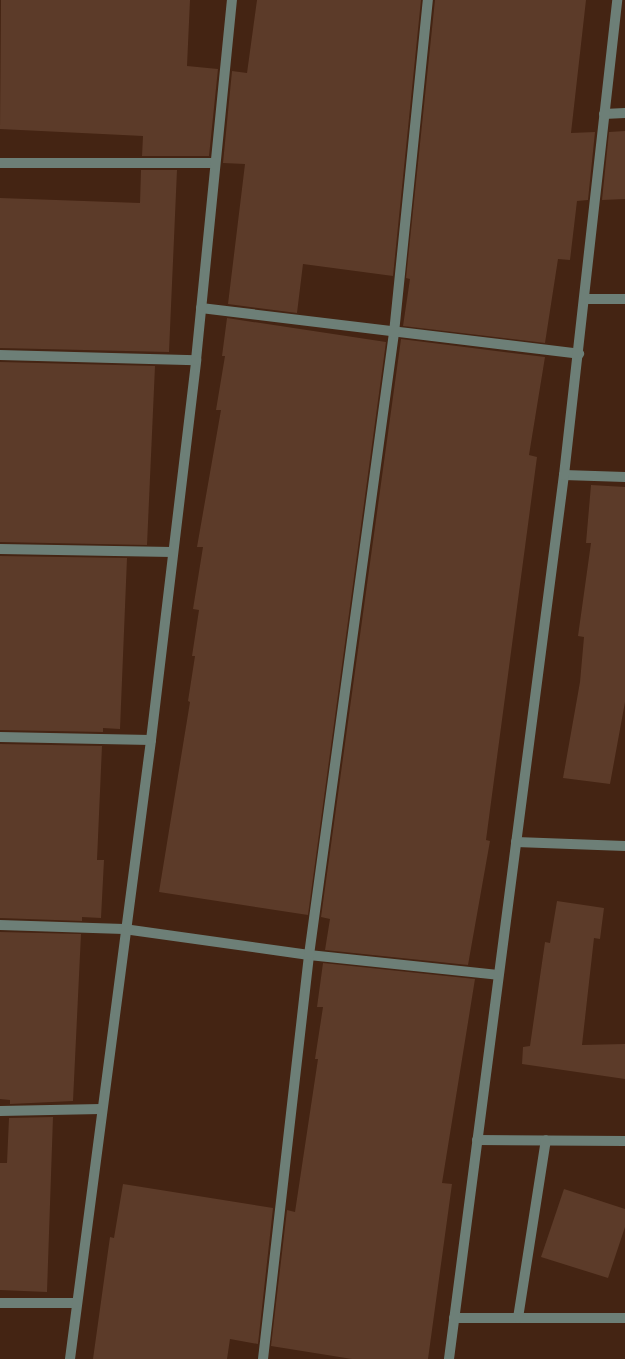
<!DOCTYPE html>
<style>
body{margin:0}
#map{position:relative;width:625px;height:1359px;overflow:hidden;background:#442413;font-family:Montserrat,sans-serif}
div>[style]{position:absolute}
.building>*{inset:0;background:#5c3b29}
.minor>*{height:10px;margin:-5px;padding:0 5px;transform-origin:5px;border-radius:5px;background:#6d7f77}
span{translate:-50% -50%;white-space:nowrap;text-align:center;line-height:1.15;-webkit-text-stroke:4px #20120a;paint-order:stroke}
</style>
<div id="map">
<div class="building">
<div style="clip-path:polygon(1px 0,190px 0,187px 66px,218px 69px,209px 156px,142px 156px,143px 136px,0 129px)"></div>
<div style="clip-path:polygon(257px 0,421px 0,393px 276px,303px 264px,297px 313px,228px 304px,245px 164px,223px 163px,232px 71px,247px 73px)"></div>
<div style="clip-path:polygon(435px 0,586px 0,571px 133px,595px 132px,588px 200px,577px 201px,570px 260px,558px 259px,545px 343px,403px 326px,410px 279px,406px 278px)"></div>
<div style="clip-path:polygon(625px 131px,625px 199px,602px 200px,609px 132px)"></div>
<div style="clip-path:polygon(141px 170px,177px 170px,169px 352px,0 348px,0 198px,140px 203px)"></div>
<div style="clip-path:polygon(227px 318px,386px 342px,308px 915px,159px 892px,190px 702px,188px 701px,195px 656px,192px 656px,199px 610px,193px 609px,203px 547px,197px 547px,221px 410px,216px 410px,225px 356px,222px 356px)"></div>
<div style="clip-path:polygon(401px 339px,545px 357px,529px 455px,537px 457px,486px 840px,490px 841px,468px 965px,325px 950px,330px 919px,321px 917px)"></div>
<div style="clip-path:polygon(0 362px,155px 366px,147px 545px,0 542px)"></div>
<div style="clip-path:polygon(591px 485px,625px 487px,625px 702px,610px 784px,563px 778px,580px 682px,584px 637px,578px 636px,591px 543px,586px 543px)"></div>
<div style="clip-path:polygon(0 556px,127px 558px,120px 729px,103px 728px,103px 732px,0 730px)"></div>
<div style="clip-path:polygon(0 744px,102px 746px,97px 860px,104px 860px,101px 918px,82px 917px,82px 921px,0 918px)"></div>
<div style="clip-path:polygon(557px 901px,604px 908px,600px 939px,594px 938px,582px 1045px,625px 1044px,625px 1079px,522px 1064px,523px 1047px,530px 1046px,545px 942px,550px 943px)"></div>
<div style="clip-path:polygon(0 932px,81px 934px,73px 1101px,10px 1104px,10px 1100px,0 1099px)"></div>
<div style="clip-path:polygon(323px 963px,475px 979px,442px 1183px,452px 1184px,428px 1359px,352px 1359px,271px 1346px,287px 1210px,295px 1212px,318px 1059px,315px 1059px,323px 1007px,317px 1007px)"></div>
<div style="clip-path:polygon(53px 1117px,47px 1292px,0 1290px,0 1163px,7px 1163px,9px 1118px)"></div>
<div style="clip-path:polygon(123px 1184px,273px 1208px,258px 1344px,230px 1339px,227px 1359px,93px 1359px,110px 1237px,114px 1238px)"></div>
<div style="clip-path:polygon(564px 1189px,625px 1209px,625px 1227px,608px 1278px,541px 1257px)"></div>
</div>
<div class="minor">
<div style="left:604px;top:114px;width:21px;rotate:-3deg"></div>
<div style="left:0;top:163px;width:214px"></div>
<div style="left:584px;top:299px;width:41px"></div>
<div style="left:201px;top:308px;width:381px;rotate:6.9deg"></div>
<div style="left:0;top:355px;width:196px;rotate:1.5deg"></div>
<div style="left:564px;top:475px;width:61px;rotate:1.9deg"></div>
<div style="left:0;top:549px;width:172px;rotate:1deg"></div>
<div style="left:0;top:737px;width:151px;rotate:1.1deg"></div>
<div style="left:516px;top:842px;width:109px;rotate:2.1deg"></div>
<div style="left:0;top:925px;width:124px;rotate:1.8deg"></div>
<div style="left:124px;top:929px;width:187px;rotate:8deg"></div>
<div style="left:309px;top:955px;width:190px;rotate:6deg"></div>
<div style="left:0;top:1111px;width:101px;rotate:-1.1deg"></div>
<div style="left:477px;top:1140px;width:148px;rotate:0.4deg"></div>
<div style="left:0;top:1303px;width:77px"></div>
<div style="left:454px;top:1318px;width:171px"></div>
<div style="left:518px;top:1318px;width:180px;rotate:-81.1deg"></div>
<div style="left:70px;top:1359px;width:624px;rotate:-82.54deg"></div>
<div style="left:151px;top:740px;width:383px;rotate:-83.2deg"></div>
<div style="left:196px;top:360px;width:362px;rotate:-84.3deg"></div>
<div style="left:263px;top:1359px;width:407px;rotate:-83.5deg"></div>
<div style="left:309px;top:955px;width:628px;rotate:-82.22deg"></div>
<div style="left:394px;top:333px;width:335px;rotate:-84.2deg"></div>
<div style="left:449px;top:1359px;width:891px;rotate:-82.59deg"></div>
<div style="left:564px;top:475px;width:478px;rotate:-83.6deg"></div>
</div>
</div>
